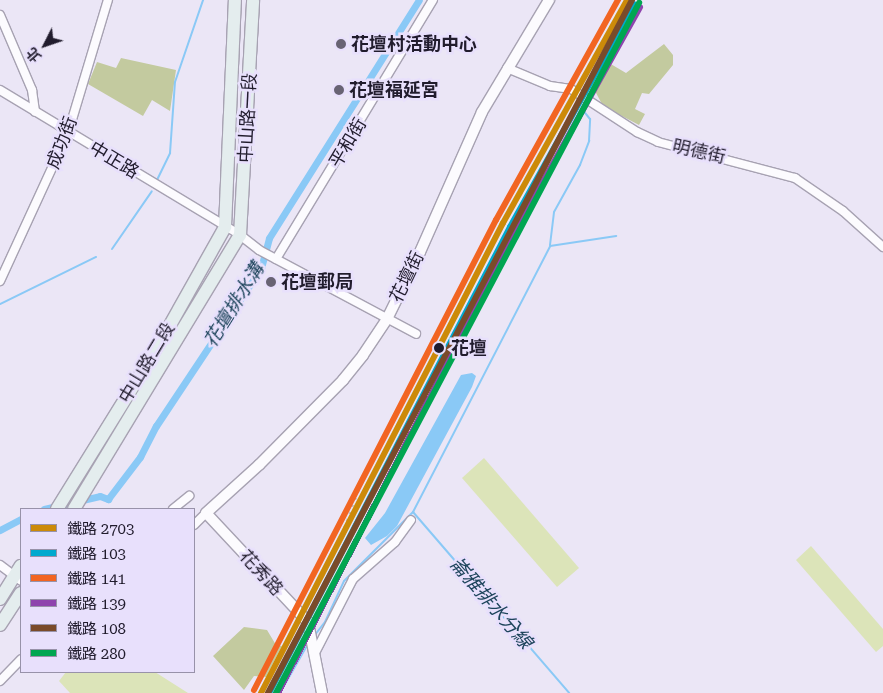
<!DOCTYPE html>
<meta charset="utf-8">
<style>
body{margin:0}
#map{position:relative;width:883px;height:693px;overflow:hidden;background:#ebe6f6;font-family:"Roboto Serif","Noto Sans TC",serif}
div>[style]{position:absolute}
.green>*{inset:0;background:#dce4b9}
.forest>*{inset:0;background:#c3ca9f}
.water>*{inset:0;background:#8ac9f6}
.stream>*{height:2px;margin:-1px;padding:0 1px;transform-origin:1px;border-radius:1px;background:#8ac9f6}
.canal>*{height:7px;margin:-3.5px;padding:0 3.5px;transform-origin:3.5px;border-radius:3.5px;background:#8ac9f6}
.roads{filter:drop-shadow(1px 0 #a7a2b2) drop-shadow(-1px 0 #a7a2b2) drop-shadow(0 1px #a7a2b2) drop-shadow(0 -1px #a7a2b2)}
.minor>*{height:8px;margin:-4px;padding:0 4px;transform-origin:4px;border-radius:4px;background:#fcfbfe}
.tertiary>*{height:10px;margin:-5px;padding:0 5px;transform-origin:5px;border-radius:5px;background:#fcfbfe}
.primary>*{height:12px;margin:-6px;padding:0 6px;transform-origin:6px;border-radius:6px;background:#e4edee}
.rail>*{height:2px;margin-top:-1px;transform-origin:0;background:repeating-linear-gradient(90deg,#c0bfc3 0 2.5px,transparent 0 7.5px)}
.rail-1>*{height:6px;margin:-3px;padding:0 3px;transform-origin:3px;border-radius:3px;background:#cc8a09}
.rail-2>*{height:6px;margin:-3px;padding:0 3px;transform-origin:3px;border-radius:3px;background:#00a9ce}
.rail-3>*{height:6px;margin:-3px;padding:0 3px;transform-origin:3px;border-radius:3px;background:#f26522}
.rail-4>*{height:6px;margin:-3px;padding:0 3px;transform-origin:3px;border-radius:3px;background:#8e44ad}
.rail-5>*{height:6px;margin:-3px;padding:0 3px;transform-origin:3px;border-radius:3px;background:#7a4b2a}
.rail-6>*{height:6px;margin:-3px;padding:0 3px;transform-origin:3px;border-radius:3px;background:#00a651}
.dots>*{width:14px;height:14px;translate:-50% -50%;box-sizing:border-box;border:2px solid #e8e0fc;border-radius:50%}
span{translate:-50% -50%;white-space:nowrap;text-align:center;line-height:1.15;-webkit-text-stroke:5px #e8e0fc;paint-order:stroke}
.poi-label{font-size:18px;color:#211c2d;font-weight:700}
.left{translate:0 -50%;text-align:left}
.street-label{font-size:18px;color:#211c2d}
.stop-label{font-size:18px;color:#211c2d;font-weight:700}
.water-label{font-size:19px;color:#1d445b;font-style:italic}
.legend{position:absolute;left:20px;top:508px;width:175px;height:165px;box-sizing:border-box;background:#e8e0fc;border:1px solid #9892a9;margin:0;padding:6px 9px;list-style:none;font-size:15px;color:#211c2d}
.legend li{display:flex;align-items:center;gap:10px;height:25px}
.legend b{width:25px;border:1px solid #9892a9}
.north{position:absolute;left:20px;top:20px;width:50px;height:50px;-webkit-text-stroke:4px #e8e0fc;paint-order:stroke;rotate:229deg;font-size:14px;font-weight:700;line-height:20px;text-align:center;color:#211c2d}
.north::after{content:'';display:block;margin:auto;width:18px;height:22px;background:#211c2d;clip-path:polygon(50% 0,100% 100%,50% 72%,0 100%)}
</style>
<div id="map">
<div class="green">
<div style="clip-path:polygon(484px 458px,579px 568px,557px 587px,462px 478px)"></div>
<div style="clip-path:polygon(811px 546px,883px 629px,883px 646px,876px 652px,796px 560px)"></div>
<div style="clip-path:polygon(66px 672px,155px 672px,188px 693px,70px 693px,59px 681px)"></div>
</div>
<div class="forest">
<div style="clip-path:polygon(664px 44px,673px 55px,673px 65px,649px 94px,642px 93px,635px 109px,645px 114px,639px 125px,603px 106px,595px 91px,609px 63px,626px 73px)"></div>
<div style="clip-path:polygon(121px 58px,176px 70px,170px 111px,152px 100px,143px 116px,88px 84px,97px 62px,116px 68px)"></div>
<div style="clip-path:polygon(244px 627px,267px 630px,276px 645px,282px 646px,266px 677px,254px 676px,244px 690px,213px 656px)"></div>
</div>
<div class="water">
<div style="clip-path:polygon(472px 373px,476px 376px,472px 387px,397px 526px,387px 536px,371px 545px,365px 538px,385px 513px,461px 375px)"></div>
</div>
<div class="stream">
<div style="left:157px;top:180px;width:30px;rotate:-64deg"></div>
<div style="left:170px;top:153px;width:71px;rotate:-86deg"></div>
<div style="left:175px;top:82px;width:87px;rotate:-71.1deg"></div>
<div style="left:550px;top:245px;width:33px;rotate:-83deg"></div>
<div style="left:554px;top:212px;width:54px;rotate:-61deg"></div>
<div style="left:580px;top:165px;width:26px;rotate:-69deg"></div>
<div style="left:589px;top:141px;width:22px;rotate:-87deg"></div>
<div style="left:590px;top:119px;width:13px;rotate:-129deg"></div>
<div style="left:112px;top:249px;width:70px;rotate:-55.4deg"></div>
<div style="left:0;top:304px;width:107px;rotate:-26.1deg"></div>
<div style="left:413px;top:512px;width:239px;rotate:49.2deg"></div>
<div style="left:314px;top:636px;width:18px;rotate:-52deg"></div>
<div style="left:325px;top:622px;width:45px;rotate:-65.1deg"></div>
<div style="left:344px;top:581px;width:98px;rotate:-45deg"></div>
<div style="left:413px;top:512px;width:299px;rotate:-62.7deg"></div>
<div style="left:550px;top:246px;width:67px;rotate:-8.6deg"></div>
<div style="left:280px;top:693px;width:56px;rotate:-60.3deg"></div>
</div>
<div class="canal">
<div style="left:44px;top:509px;width:57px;rotate:-13.1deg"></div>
<div style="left:100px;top:496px;width:9px;rotate:21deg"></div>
<div style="left:108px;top:499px;width:53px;rotate:-52.7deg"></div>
<div style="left:140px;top:457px;width:35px;rotate:-63deg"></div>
<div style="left:156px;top:426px;width:190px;rotate:-56.4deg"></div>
<div style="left:261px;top:268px;width:31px;rotate:-75deg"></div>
<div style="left:269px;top:238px;width:281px;rotate:-57.8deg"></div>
<div style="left:0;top:530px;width:24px;rotate:-28deg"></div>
</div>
<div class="roads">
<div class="minor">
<div style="left:0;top:15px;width:82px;rotate:66.9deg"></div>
<div style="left:32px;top:90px;width:22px;rotate:82deg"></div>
<div style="left:507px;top:68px;width:47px;rotate:22.7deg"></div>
<div style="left:550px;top:86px;width:21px;rotate:8deg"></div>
<div style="left:571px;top:89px;width:79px;rotate:33.1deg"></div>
<div style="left:637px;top:132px;width:23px;rotate:25deg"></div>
<div style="left:658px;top:142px;width:142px;rotate:14.7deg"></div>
<div style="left:795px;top:178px;width:58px;rotate:34.5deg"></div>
<div style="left:843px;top:211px;width:54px;rotate:42deg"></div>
<div style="left:0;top:90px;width:280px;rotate:31.1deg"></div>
<div style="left:240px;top:235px;width:24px;rotate:38deg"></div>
<div style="left:259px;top:250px;width:178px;rotate:28.1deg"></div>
<div style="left:276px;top:259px;width:303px;rotate:-58.8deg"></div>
<div style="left:0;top:281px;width:163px;rotate:-65.3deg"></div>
<div style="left:68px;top:133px;width:139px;rotate:-73.3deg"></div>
<div style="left:173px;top:509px;width:21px;rotate:-39deg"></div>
<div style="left:194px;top:525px;width:17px;rotate:-45deg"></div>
<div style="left:0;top:565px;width:26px;rotate:37deg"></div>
<div style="left:316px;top:651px;width:81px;rotate:-62.8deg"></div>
<div style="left:353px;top:579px;width:56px;rotate:-41.4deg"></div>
<div style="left:395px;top:542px;width:27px;rotate:-54deg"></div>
<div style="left:0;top:681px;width:30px;rotate:-46deg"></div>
</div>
<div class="tertiary">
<div style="left:322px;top:693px;width:72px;rotate:-101.2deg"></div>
<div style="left:308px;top:622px;width:149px;rotate:-133.1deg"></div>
<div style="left:206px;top:513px;width:72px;rotate:-42.2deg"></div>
<div style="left:259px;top:465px;width:120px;rotate:-45.3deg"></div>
<div style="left:343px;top:380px;width:32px;rotate:-51deg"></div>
<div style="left:363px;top:355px;width:43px;rotate:-56.3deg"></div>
<div style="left:387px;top:319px;width:75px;rotate:-63.8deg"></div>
<div style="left:420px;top:252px;width:153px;rotate:-66.1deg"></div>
<div style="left:482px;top:112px;width:131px;rotate:-59.1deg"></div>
</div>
<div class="primary">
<div style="left:57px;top:509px;width:195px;rotate:-58.2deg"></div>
<div style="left:160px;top:343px;width:133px;rotate:-60.7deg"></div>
<div style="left:225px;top:227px;width:227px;rotate:-87.5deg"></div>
<div style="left:74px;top:509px;width:320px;rotate:-58.8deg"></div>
<div style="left:240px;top:235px;width:235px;rotate:-86.8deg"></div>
<div style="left:0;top:599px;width:39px;rotate:-58deg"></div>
<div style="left:0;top:625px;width:38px;rotate:-57deg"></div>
</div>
</div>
<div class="rail">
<div style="left:333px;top:556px;width:76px;rotate:-68.5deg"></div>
</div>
<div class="rail-1">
<div style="left:261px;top:693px;width:529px;rotate:-62.76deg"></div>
<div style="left:503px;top:223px;width:255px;rotate:-60.9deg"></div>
</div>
<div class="rail-2">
<div style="left:269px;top:693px;width:525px;rotate:-62.65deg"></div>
<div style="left:510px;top:227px;width:255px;rotate:-60.9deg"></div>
</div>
<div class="rail-3">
<div style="left:254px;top:690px;width:529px;rotate:-62.76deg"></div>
<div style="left:496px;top:220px;width:252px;rotate:-61deg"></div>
</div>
<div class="rail-4">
<div style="left:278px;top:693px;width:521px;rotate:-62.8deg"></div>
<div style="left:516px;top:230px;width:255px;rotate:-60.9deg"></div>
</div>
<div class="rail-5">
<div style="left:268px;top:693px;width:783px;rotate:-62.29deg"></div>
</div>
<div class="rail-6">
<div style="left:276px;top:693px;width:780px;rotate:-62.25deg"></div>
</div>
<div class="dots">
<div style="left:341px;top:44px;background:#686373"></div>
<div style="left:339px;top:90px;background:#686373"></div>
<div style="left:271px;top:282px;background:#686373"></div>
<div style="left:439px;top:348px;background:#211c2d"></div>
</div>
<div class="poi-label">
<span class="left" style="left:351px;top:44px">花壇村活動中心</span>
<span class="left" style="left:349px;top:90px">花壇福延宮</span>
<span class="left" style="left:281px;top:282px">花壇郵局</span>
</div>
<div class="street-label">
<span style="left:248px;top:118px;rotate:-87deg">中山路一段</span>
<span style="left:62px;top:143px;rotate:-69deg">成功街</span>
<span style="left:348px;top:143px;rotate:-59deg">平和街</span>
<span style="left:699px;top:152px;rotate:13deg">明德街</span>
<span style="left:114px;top:160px;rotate:31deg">中正路</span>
<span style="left:407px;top:277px;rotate:-64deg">花壇街</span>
<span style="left:147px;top:363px;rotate:-59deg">中山路二段</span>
<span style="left:261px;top:573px;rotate:47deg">花秀路</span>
</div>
<div class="stop-label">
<span class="left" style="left:451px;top:348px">花壇</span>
</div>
<div class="water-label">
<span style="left:234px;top:305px;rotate:-58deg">花壇排水溝</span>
<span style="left:491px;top:603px;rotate:49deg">崙雅排水分線</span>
</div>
<ul class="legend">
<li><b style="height:6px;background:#cc8a09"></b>鐵路 2703</li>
<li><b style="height:6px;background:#00a9ce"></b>鐵路 103</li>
<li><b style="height:6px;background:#f26522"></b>鐵路 141</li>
<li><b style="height:6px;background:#8e44ad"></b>鐵路 139</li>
<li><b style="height:6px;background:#7a4b2a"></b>鐵路 108</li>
<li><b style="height:6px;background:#00a651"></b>鐵路 280</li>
</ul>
<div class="north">北</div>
</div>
